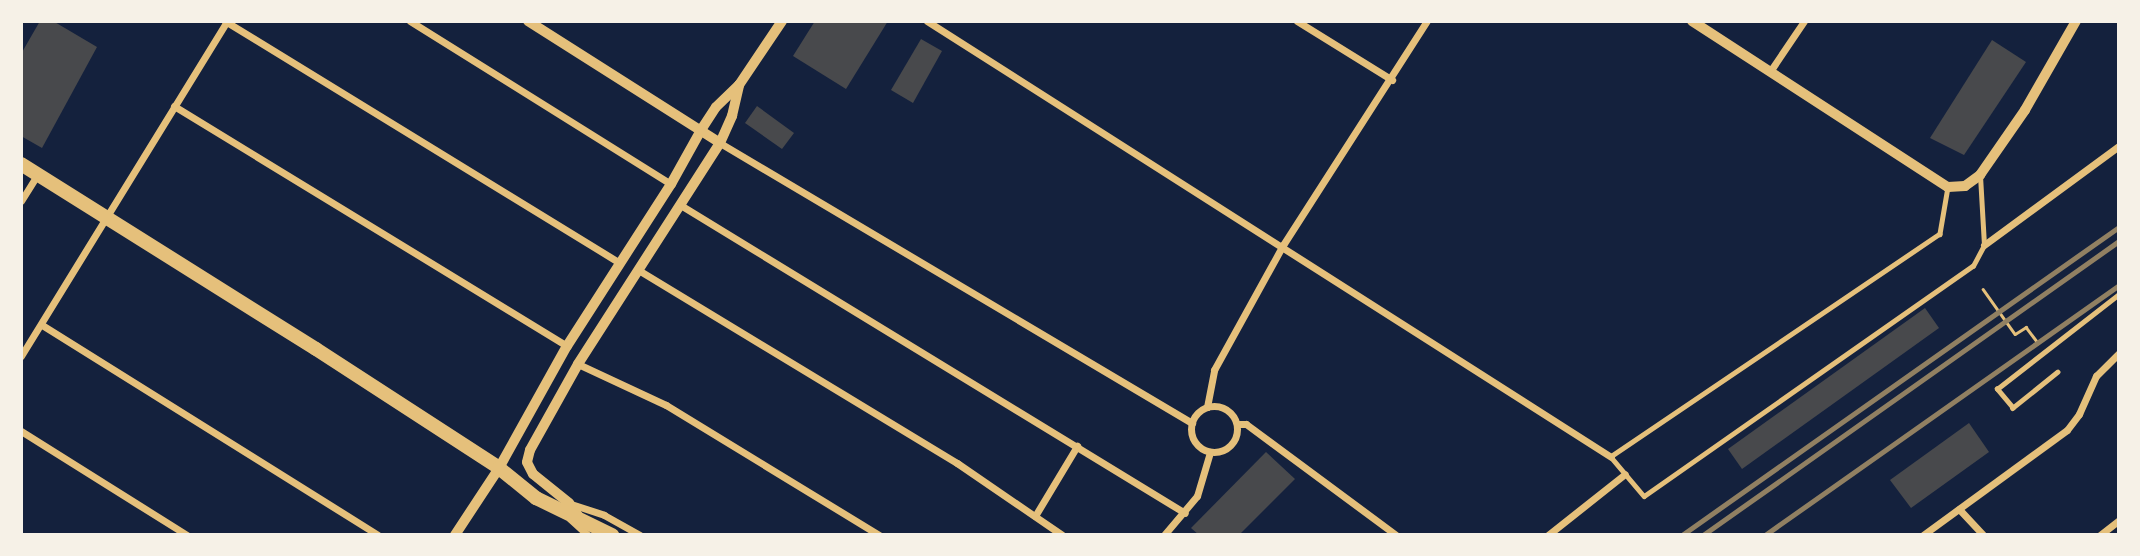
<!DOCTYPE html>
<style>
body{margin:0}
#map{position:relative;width:2140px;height:556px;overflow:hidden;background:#14213d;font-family:"Golos Text",sans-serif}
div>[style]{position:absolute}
.building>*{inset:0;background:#48494c}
.path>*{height:2.5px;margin:-1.25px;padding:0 1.25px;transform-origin:1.25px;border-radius:1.25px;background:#e5c07b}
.service>*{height:4.5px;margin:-2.25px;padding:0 2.25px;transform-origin:2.25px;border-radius:2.25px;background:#e5c07b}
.minor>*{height:7px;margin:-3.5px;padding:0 3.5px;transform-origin:3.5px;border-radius:3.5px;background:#e5c07b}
.minor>.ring{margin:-3.5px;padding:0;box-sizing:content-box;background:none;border:7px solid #e5c07b;border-radius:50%}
.tertiary>*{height:10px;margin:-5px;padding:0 5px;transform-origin:5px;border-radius:5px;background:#e5c07b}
.trunk>*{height:14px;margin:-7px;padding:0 7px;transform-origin:7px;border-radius:7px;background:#e5c07b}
.rail>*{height:4.5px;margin:-2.25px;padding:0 2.25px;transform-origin:2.25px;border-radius:2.25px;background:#918062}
span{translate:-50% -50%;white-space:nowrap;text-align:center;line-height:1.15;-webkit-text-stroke:7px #f6f1e7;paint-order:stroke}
.frame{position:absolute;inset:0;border:23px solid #f6f1e7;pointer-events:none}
</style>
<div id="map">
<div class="building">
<div style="clip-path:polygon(40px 21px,53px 21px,97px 47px,42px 148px,21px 136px,21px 54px)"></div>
<div style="clip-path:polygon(815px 21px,888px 21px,846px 89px,793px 56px)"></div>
<div style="clip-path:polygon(921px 39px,942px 51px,913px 103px,891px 90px)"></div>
<div style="clip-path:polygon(1992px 40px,2026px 62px,1964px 155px,1930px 138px)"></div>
<div style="clip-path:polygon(757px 106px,794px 133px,782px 149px,745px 123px)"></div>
<div style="clip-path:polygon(1925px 308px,1939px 328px,1742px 469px,1728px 449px)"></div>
<div style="clip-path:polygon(1969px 423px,1989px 452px,1911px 508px,1890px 480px)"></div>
<div style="clip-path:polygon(1266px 452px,1295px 479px,1239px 535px,1199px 535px,1191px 528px)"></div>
</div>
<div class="path">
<div style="left:1983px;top:289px;width:55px;rotate:54.6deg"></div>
<div style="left:2015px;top:334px;width:13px;rotate:-32deg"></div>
<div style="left:2026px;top:327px;width:20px;rotate:53deg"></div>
</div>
<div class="service">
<div style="left:1948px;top:187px;width:48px;rotate:99.7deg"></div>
<div style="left:1940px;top:234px;width:397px;rotate:145.9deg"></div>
<div style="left:1611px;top:457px;width:51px;rotate:49.8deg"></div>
<div style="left:1644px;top:496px;width:401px;rotate:-35deg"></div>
<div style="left:1973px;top:266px;width:24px;rotate:-62deg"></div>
<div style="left:1984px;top:245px;width:70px;rotate:-93.3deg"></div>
<div style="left:2058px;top:372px;width:58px;rotate:141.3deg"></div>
<div style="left:2013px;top:408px;width:25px;rotate:-130deg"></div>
<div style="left:1997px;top:389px;width:155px;rotate:-37.9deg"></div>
</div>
<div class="minor">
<div style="left:225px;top:21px;width:463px;rotate:31.5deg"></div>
<div style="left:410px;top:21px;width:308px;rotate:32deg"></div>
<div style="left:927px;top:21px;width:811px;rotate:32.51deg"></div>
<div style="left:1297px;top:21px;width:112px;rotate:31.8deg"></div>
<div style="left:1771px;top:70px;width:59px;rotate:-56deg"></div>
<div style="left:174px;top:106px;width:460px;rotate:31.4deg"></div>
<div style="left:720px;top:143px;width:549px;rotate:30.68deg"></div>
<div style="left:21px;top:201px;width:31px;rotate:-58deg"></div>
<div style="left:682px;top:206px;width:589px;rotate:31.4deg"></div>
<div style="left:1984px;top:245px;width:167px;rotate:-36.3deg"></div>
<div style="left:640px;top:271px;width:371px;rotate:31.2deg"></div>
<div style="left:957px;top:463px;width:127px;rotate:34.4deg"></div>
<div style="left:42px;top:325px;width:396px;rotate:32deg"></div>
<div style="left:21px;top:356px;width:393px;rotate:-58.4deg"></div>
<div style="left:578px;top:364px;width:97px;rotate:25deg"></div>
<div style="left:666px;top:405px;width:250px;rotate:31.4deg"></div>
<div class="ring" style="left:1191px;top:406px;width:39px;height:39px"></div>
<div style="left:1207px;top:407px;width:38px;rotate:-79deg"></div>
<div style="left:1214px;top:370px;width:143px;rotate:-61.1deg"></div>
<div style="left:1283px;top:245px;width:266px;rotate:-57.3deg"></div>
<div style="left:1237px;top:424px;width:9px"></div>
<div style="left:1246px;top:424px;width:187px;rotate:36.5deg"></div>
<div style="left:21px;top:431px;width:196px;rotate:32.1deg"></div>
<div style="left:571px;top:504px;width:35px;rotate:18deg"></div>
<div style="left:604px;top:515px;width:41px;rotate:29.1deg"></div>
<div style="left:1959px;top:509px;width:35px;rotate:47deg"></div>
<div style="left:1035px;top:516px;width:82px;rotate:-59deg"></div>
<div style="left:570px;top:519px;width:24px;rotate:42deg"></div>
<div style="left:1164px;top:535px;width:51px;rotate:-49.8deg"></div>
<div style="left:1197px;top:496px;width:46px;rotate:-73.5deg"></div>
<div style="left:1548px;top:535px;width:98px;rotate:-38.4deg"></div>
<div style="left:1923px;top:535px;width:178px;rotate:-36.1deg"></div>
<div style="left:2067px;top:430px;width:20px;rotate:-53deg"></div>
<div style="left:2079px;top:414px;width:42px;rotate:-65.9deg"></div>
<div style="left:2096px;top:376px;width:33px;rotate:-45deg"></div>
<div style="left:2100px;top:535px;width:24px;rotate:-38deg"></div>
</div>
<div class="tertiary">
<div style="left:528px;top:21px;width:227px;rotate:32.4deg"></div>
<div style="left:1692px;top:21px;width:305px;rotate:33deg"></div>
<div style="left:1948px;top:187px;width:17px;rotate:-3deg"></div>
<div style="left:1965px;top:186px;width:19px;rotate:-36deg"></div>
<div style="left:1980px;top:175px;width:79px;rotate:-55.3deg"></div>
<div style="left:2025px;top:110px;width:103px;rotate:-60.2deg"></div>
<div style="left:579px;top:517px;width:17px;rotate:-126deg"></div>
<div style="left:569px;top:503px;width:46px;rotate:-141.1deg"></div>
<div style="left:533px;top:474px;width:13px;rotate:-117deg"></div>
<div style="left:527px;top:462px;width:12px;rotate:-76deg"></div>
<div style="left:530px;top:450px;width:98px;rotate:-60.8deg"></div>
<div style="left:578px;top:364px;width:263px;rotate:-57.3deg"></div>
<div style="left:720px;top:143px;width:30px;rotate:-66deg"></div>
<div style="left:732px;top:116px;width:32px;rotate:-77deg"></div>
<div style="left:455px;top:535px;width:80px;rotate:-56.7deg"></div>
<div style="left:499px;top:468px;width:140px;rotate:-60.9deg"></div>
<div style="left:567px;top:346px;width:193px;rotate:-57.3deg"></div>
<div style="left:671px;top:184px;width:62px;rotate:-60.9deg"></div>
<div style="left:701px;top:130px;width:27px;rotate:-57deg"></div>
<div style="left:716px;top:107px;width:32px;rotate:-44deg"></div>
<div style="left:739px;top:85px;width:77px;rotate:-56.1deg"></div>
</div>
<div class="trunk">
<div style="left:21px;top:164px;width:348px;rotate:32.1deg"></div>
<div style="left:316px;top:349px;width:218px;rotate:33deg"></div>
<div style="left:499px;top:468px;width:48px;rotate:39deg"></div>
<div style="left:536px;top:498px;width:85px;rotate:26deg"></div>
</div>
<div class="rail">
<div style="left:1682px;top:535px;width:535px;rotate:-35.18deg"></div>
<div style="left:1703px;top:535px;width:509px;rotate:-35.25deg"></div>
<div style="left:1765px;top:535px;width:433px;rotate:-35.2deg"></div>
</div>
<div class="frame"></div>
</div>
